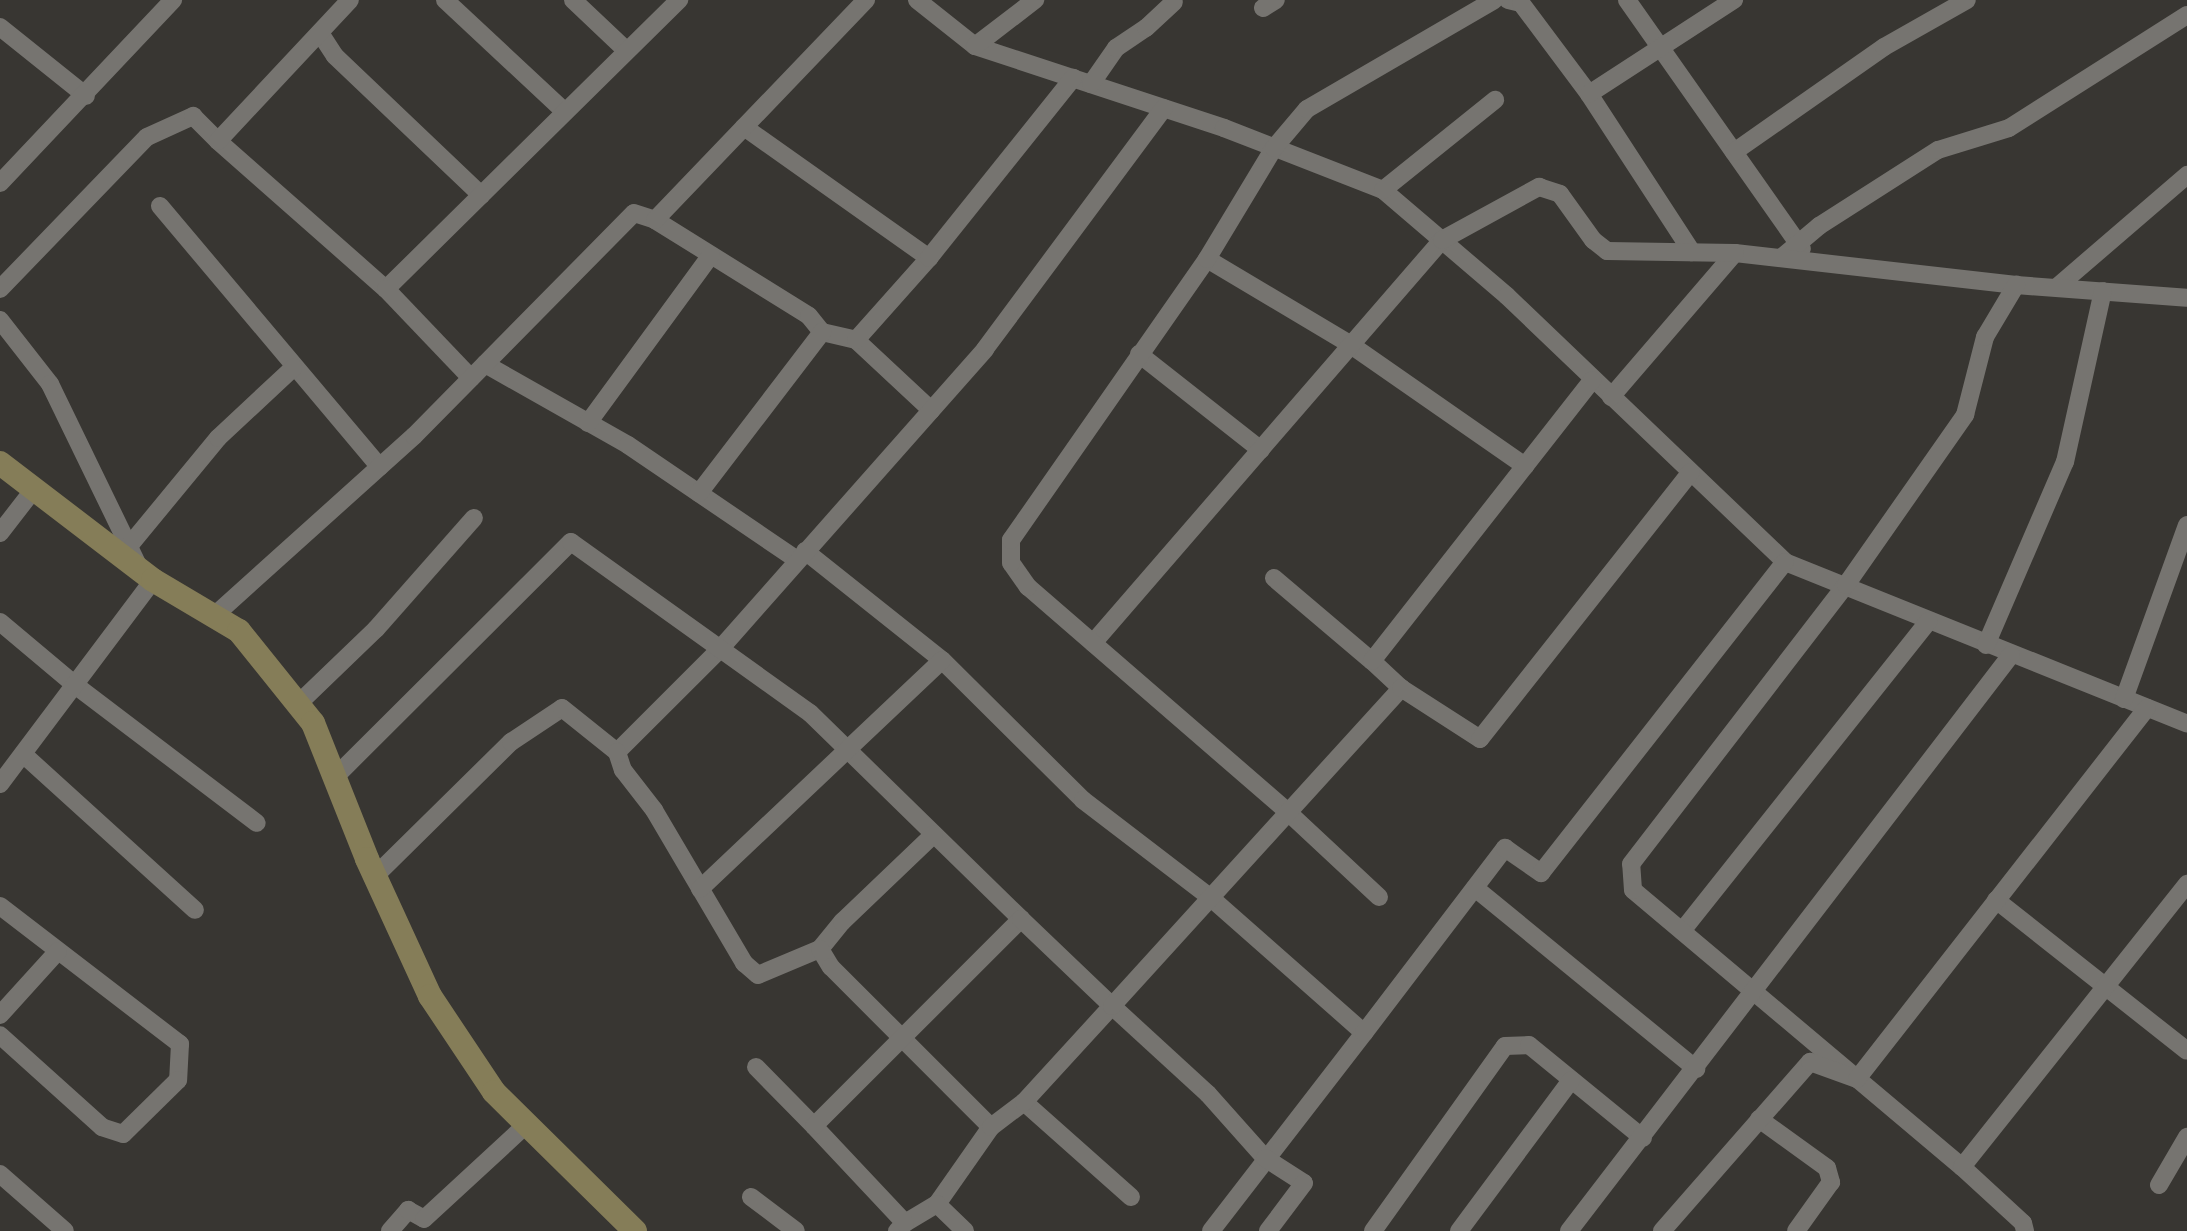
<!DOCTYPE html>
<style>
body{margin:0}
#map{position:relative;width:2187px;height:1231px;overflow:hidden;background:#383632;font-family:"Sofia Sans Condensed",sans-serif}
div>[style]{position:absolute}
.street>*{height:18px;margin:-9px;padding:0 9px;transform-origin:9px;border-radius:9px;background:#767470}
.secondary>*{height:24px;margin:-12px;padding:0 12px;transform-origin:12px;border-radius:12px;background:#857d58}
span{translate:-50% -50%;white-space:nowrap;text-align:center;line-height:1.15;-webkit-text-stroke:6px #2e2c28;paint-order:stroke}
</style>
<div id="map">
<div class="street">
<div style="left:445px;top:0;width:164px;rotate:43deg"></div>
<div style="left:573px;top:0;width:74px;rotate:43.4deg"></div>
<div style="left:917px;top:0;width:74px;rotate:38.4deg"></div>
<div style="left:975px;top:46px;width:262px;rotate:18.2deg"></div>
<div style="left:1224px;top:128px;width:171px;rotate:21.3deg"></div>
<div style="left:1383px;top:190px;width:163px;rotate:40.5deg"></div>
<div style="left:1507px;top:296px;width:385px;rotate:43.7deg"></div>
<div style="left:1785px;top:562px;width:433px;rotate:21.9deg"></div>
<div style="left:1508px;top:0;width:13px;rotate:13deg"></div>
<div style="left:1521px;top:3px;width:114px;rotate:53.2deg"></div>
<div style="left:1589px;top:94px;width:189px;rotate:56.9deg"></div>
<div style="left:1627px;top:0;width:304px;rotate:54.9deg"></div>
<div style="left:1263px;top:8px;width:15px;rotate:-32deg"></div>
<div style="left:0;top:27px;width:110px;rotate:38.7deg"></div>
<div style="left:320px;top:33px;width:27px;rotate:57deg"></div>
<div style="left:335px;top:56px;width:202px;rotate:43.6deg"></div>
<div style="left:975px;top:46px;width:76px;rotate:-37.5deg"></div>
<div style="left:1091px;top:84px;width:44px;rotate:-55.2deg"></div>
<div style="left:1116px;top:48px;width:36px;rotate:-34deg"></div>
<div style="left:1146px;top:28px;width:38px;rotate:-43deg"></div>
<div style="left:1589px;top:94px;width:173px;rotate:-33deg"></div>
<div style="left:744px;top:127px;width:227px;rotate:35.3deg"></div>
<div style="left:218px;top:141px;width:224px;rotate:41.4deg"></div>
<div style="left:386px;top:289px;width:412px;rotate:-44.6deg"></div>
<div style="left:1734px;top:152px;width:183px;rotate:-35deg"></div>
<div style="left:1884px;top:47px;width:95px;rotate:-29.5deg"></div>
<div style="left:0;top:183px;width:252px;rotate:-46.6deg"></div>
<div style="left:1383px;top:190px;width:144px;rotate:-38.8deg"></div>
<div style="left:160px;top:206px;width:341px;rotate:49.9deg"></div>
<div style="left:655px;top:220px;width:181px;rotate:31.9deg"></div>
<div style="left:809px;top:316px;width:21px;rotate:51deg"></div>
<div style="left:822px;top:332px;width:35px;rotate:13deg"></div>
<div style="left:856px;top:340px;width:103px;rotate:43deg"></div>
<div style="left:1781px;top:258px;width:50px;rotate:-40.1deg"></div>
<div style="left:1819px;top:226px;width:141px;rotate:-32.6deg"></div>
<div style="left:1938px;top:150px;width:74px;rotate:-17.2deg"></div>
<div style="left:2009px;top:128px;width:211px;rotate:-32.4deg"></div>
<div style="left:1207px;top:259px;width:168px;rotate:30.8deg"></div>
<div style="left:1351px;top:345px;width:212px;rotate:34.8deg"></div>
<div style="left:2057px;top:287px;width:172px;rotate:-40.7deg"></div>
<div style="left:0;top:289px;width:211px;rotate:-46deg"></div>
<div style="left:147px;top:137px;width:51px;rotate:-24.5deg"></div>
<div style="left:193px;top:116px;width:35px;rotate:45deg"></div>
<div style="left:218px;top:141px;width:193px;rotate:-46.9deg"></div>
<div style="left:386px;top:289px;width:123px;rotate:46.3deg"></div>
<div style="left:0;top:320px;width:81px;rotate:52deg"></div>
<div style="left:50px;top:384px;width:201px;rotate:64.1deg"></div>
<div style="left:856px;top:340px;width:110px;rotate:-48.3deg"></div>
<div style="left:929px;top:258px;width:231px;rotate:-51.3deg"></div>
<div style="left:1139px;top:354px;width:155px;rotate:38.2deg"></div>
<div style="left:485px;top:364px;width:164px;rotate:29.5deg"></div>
<div style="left:628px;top:445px;width:204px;rotate:34.2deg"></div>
<div style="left:1611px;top:397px;width:190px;rotate:-49.3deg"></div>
<div style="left:1735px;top:253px;width:283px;rotate:6.5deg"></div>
<div style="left:2016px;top:285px;width:171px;rotate:4.3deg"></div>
<div style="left:588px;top:423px;width:208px;rotate:-53.8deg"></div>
<div style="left:699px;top:493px;width:203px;rotate:-52.6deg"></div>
<div style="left:0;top:533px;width:56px;rotate:-52.3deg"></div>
<div style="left:129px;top:546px;width:140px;rotate:-50.5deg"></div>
<div style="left:218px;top:438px;width:103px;rotate:-43deg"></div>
<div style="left:805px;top:551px;width:175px;rotate:38.5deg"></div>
<div style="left:942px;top:660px;width:199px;rotate:44.8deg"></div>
<div style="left:1083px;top:800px;width:161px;rotate:37.4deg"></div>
<div style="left:1211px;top:898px;width:204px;rotate:41.4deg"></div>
<div style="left:1364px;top:1033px;width:250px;rotate:127.7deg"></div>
<div style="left:1274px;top:578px;width:128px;rotate:40.3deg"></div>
<div style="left:214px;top:616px;width:269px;rotate:-42deg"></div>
<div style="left:414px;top:436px;width:313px;rotate:-45.4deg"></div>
<div style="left:634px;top:213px;width:22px;rotate:18deg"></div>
<div style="left:655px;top:220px;width:305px;rotate:-46.2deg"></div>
<div style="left:0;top:622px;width:98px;rotate:40deg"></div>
<div style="left:75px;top:685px;width:228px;rotate:37.2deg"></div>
<div style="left:1093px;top:643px;width:533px;rotate:-49.11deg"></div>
<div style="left:1442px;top:240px;width:111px;rotate:-28.7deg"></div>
<div style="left:1539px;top:187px;width:22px;rotate:18deg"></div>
<div style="left:1560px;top:194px;width:57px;rotate:54.3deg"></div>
<div style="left:1593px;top:240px;width:18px;rotate:38deg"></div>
<div style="left:1607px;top:251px;width:128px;rotate:0.9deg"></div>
<div style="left:1986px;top:645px;width:199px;rotate:-66.7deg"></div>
<div style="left:2065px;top:462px;width:175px;rotate:-77.5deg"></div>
<div style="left:1401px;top:688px;width:40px;rotate:-137deg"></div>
<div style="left:1372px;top:661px;width:357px;rotate:-51.9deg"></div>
<div style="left:2124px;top:699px;width:185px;rotate:-70.1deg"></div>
<div style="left:298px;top:704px;width:108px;rotate:-43.9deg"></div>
<div style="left:376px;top:629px;width:148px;rotate:-48.6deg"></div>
<div style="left:617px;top:752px;width:146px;rotate:-45deg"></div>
<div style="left:720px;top:649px;width:400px;rotate:-48.5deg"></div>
<div style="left:985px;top:349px;width:300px;rotate:-53.4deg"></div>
<div style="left:23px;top:754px;width:232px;rotate:42.2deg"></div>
<div style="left:335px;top:777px;width:333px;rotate:-44.9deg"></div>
<div style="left:571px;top:542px;width:294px;rotate:35.6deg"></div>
<div style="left:810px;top:713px;width:295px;rotate:44.3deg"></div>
<div style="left:0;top:784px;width:255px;rotate:-53.1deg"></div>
<div style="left:375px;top:876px;width:191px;rotate:-44.6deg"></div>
<div style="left:511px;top:742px;width:61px;rotate:-33.7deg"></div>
<div style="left:562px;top:708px;width:70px;rotate:38.7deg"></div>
<div style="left:617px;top:752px;width:19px;rotate:72deg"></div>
<div style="left:623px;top:770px;width:51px;rotate:52.2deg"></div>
<div style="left:654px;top:810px;width:178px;rotate:59.5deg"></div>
<div style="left:744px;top:963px;width:18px;rotate:41deg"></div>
<div style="left:758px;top:975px;width:67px;rotate:-22.8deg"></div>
<div style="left:820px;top:949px;width:35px;rotate:-51deg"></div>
<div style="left:842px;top:922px;width:127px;rotate:-43.7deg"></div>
<div style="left:1475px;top:888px;width:286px;rotate:39.3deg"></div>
<div style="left:700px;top:889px;width:333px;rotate:-43.4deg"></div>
<div style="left:1379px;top:897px;width:125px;rotate:-137deg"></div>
<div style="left:1288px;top:812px;width:344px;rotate:-139.1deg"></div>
<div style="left:1028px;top:587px;width:29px;rotate:-125deg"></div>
<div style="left:1011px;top:563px;width:23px;rotate:-90deg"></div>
<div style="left:1011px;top:540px;width:343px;rotate:-55.1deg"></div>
<div style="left:1207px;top:259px;width:130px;rotate:-58.9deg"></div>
<div style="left:1274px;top:148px;width:51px;rotate:-49.8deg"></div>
<div style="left:1307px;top:109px;width:216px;rotate:-30.2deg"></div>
<div style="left:1996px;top:900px;width:243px;rotate:38.3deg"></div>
<div style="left:0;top:906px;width:227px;rotate:37.5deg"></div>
<div style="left:180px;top:1044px;width:36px;rotate:93deg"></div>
<div style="left:178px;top:1080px;width:77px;rotate:135.5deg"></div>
<div style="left:123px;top:1134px;width:22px;rotate:-162deg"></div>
<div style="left:102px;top:1127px;width:137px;rotate:-138deg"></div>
<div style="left:1682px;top:931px;width:396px;rotate:-51.5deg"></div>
<div style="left:820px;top:949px;width:21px;rotate:59deg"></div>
<div style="left:831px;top:967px;width:226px;rotate:45deg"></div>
<div style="left:0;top:1015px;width:86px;rotate:-47.8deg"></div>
<div style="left:1364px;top:1033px;width:233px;rotate:-52.7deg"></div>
<div style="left:1505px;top:848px;width:44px;rotate:34.8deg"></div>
<div style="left:1541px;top:873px;width:395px;rotate:-51.9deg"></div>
<div style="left:756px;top:1067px;width:83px;rotate:45.5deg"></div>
<div style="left:1024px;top:1102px;width:143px;rotate:41.6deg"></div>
<div style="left:1759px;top:1119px;width:84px;rotate:35.8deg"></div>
<div style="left:1827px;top:1168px;width:15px;rotate:74deg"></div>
<div style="left:1831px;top:1182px;width:60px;rotate:125.5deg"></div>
<div style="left:1962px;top:1167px;width:430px;rotate:-139.9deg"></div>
<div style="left:1633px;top:890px;width:26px;rotate:-94deg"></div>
<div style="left:1631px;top:864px;width:352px;rotate:-52.4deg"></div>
<div style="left:1846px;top:585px;width:208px;rotate:-55deg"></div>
<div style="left:1965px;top:415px;width:81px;rotate:-75.6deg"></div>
<div style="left:1985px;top:337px;width:61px;rotate:-59.2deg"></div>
<div style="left:0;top:1174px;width:86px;rotate:41.2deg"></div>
<div style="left:2159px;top:1185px;width:56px;rotate:-59.7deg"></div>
<div style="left:751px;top:1197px;width:56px;rotate:37.1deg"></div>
<div style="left:937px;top:1204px;width:94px;rotate:-55deg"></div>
<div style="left:991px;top:1127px;width:41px;rotate:-37.1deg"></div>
<div style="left:1024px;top:1102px;width:130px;rotate:-47.5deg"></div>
<div style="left:1112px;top:1006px;width:130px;rotate:42.5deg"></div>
<div style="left:1208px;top:1094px;width:86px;rotate:48.3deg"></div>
<div style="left:1265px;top:1158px;width:46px;rotate:32.7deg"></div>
<div style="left:1304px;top:1183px;width:60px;rotate:126.9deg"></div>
<div style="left:905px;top:1223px;width:37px;rotate:-31deg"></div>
<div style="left:937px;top:1204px;width:39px;rotate:44deg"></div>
<div style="left:390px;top:1231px;width:28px;rotate:-49deg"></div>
<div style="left:408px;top:1210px;width:18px;rotate:29deg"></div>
<div style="left:424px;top:1219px;width:139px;rotate:-42.7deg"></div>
<div style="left:897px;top:1231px;width:11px;rotate:-45deg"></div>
<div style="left:905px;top:1223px;width:133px;rotate:-133.2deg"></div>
<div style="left:814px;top:1126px;width:293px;rotate:-45deg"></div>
<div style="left:1021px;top:919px;width:126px;rotate:43.7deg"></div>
<div style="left:1112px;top:1006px;width:430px;rotate:-47.7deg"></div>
<div style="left:1401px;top:688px;width:94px;rotate:32.8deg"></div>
<div style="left:1480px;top:739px;width:340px;rotate:-51.7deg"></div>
<div style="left:1373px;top:1231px;width:227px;rotate:-54.5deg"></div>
<div style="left:1505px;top:1046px;width:24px;rotate:-2deg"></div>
<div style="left:1529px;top:1045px;width:147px;rotate:39.2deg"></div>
<div style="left:1459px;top:1231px;width:188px;rotate:-53.4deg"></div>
<div style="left:1569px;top:1231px;width:726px;rotate:-52.5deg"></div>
<div style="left:1662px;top:1231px;width:225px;rotate:-48.8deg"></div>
<div style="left:1810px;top:1062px;width:50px;rotate:19.9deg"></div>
<div style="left:1857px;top:1079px;width:471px;rotate:-52deg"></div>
<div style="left:2025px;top:1231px;width:8px;rotate:-104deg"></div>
<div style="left:2023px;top:1223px;width:83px;rotate:-137.4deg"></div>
<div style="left:1962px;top:1167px;width:362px;rotate:-51.5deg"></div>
</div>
<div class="secondary">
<div style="left:0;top:463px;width:193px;rotate:37.4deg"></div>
<div style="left:153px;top:580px;width:100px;rotate:30.7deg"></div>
<div style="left:239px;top:631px;width:118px;rotate:51.2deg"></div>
<div style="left:313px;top:723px;width:146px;rotate:68.3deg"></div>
<div style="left:367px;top:859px;width:151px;rotate:65.3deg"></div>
<div style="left:430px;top:996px;width:115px;rotate:56.3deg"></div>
<div style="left:494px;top:1092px;width:198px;rotate:44.6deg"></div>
</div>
</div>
